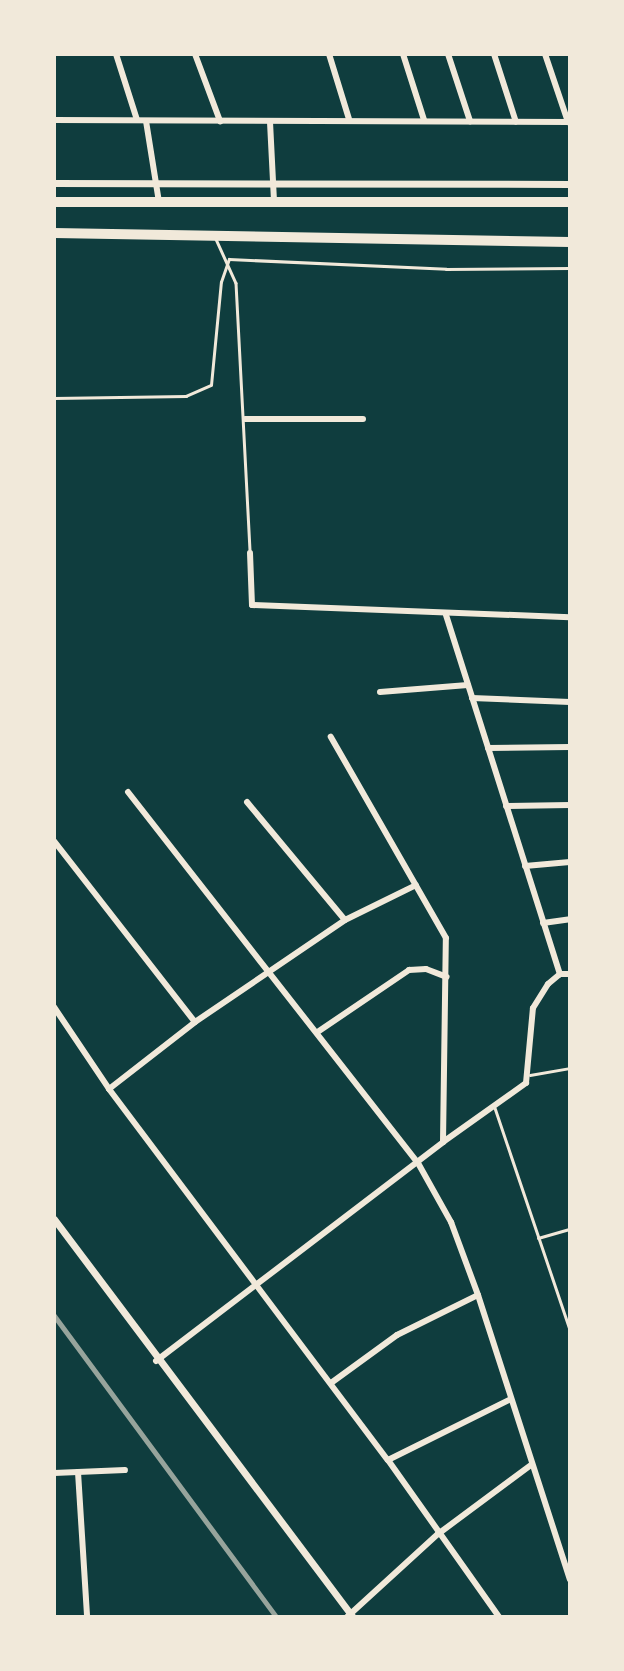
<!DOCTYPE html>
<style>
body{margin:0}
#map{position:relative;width:624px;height:1671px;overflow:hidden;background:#0f3d3e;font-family:"Open Sans",sans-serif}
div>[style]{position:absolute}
.service>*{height:2.5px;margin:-1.25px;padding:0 1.25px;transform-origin:1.25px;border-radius:1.25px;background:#f1e9da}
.minor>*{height:6px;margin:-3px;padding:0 3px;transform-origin:3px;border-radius:3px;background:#f1e9da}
.tertiary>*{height:7px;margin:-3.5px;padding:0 3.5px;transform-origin:3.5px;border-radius:3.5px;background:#f1e9da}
.primary>*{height:10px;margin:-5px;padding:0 5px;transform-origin:5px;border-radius:5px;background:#f1e9da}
.rail>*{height:4.5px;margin:-2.25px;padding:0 2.25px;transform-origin:2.25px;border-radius:2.25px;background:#97a49c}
span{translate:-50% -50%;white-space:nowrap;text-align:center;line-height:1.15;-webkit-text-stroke:7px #f1e9da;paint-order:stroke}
.frame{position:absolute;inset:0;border:56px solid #f1e9da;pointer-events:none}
</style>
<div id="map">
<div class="service">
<div style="left:216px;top:239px;width:48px;rotate:65.6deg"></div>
<div style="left:236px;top:283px;width:270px;rotate:87deg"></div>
<div style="left:54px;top:398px;width:132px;rotate:-0.9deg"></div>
<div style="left:186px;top:396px;width:27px;rotate:-24deg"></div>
<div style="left:211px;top:385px;width:103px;rotate:-84.5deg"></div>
<div style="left:221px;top:282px;width:24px;rotate:-71deg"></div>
<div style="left:229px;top:259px;width:217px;rotate:2.6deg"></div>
<div style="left:446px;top:269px;width:124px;rotate:-0.5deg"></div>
<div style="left:530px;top:1075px;width:41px;rotate:-9.9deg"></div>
<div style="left:495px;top:1108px;width:233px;rotate:71.3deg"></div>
<div style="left:570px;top:1193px;width:21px;rotate:90deg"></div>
<div style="left:538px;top:1238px;width:33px;rotate:-16deg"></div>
</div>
<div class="minor">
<div style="left:116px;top:54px;width:69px;rotate:72.3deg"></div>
<div style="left:195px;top:54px;width:72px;rotate:69.5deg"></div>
<div style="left:329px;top:54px;width:68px;rotate:72.9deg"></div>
<div style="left:403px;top:54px;width:69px;rotate:72.3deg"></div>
<div style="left:448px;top:54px;width:71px;rotate:71.8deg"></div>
<div style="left:494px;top:54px;width:71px;rotate:72.1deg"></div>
<div style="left:545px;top:54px;width:72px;rotate:71.3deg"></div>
<div style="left:54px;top:120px;width:516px;rotate:0.22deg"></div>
<div style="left:146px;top:121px;width:82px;rotate:80.9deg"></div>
<div style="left:270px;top:122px;width:79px;rotate:87.1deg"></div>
<div style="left:245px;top:419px;width:118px"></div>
<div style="left:250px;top:553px;width:52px;rotate:87.8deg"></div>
<div style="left:252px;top:605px;width:318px;rotate:2.2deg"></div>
<div style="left:446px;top:615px;width:377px;rotate:72.4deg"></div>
<div style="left:380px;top:692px;width:88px;rotate:-4.5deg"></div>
<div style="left:472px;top:698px;width:98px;rotate:2.3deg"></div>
<div style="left:488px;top:748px;width:82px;rotate:-0.7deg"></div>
<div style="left:128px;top:792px;width:471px;rotate:52deg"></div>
<div style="left:418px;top:1163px;width:68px;rotate:60.8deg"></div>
<div style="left:451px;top:1222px;width:78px;rotate:69.7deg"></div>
<div style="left:478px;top:1295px;width:299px;rotate:72.1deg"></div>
<div style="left:247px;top:802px;width:153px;rotate:50.3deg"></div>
<div style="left:506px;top:806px;width:64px;rotate:-0.9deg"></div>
<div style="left:54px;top:841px;width:229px;rotate:52.1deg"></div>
<div style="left:525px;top:866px;width:45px;rotate:-5.1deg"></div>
<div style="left:543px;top:923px;width:27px;rotate:-8deg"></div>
<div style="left:54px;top:1007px;width:99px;rotate:56.1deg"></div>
<div style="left:109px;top:1089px;width:464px;rotate:53.1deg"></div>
<div style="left:388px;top:1460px;width:192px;rotate:54.7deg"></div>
<div style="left:319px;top:1031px;width:109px;rotate:-34.1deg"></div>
<div style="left:409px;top:970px;width:17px;rotate:-3deg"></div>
<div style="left:426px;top:969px;width:22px;rotate:21deg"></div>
<div style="left:109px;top:1089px;width:109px;rotate:-37.9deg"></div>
<div style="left:195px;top:1022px;width:181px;rotate:-34.2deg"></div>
<div style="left:345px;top:920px;width:79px;rotate:-26.2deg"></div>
<div style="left:443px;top:1142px;width:102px;rotate:-35.4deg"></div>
<div style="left:526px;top:1083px;width:75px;rotate:-84.7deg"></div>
<div style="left:533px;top:1008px;width:28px;rotate:-58deg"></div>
<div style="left:548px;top:984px;width:16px;rotate:-40deg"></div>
<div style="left:560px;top:974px;width:10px"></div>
<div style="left:156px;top:1361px;width:361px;rotate:-37.3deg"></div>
<div style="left:443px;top:1142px;width:204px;rotate:-89.2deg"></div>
<div style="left:446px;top:938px;width:232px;rotate:-119.8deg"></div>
<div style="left:331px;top:1383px;width:82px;rotate:-36deg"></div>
<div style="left:397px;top:1335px;width:90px;rotate:-26.3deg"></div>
<div style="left:388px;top:1460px;width:137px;rotate:-26.4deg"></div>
<div style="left:78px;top:1472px;width:145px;rotate:86.4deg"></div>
<div style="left:54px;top:1473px;width:71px;rotate:-2.4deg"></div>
<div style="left:347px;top:1617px;width:123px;rotate:-42.4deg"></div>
<div style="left:438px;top:1534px;width:116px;rotate:-36.6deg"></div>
</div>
<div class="tertiary">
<div style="left:54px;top:183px;width:516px;rotate:0.11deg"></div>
<div style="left:54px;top:1219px;width:498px;rotate:53.1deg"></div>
</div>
<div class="primary">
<div style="left:54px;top:202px;width:516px"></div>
<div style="left:54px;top:233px;width:516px;rotate:1deg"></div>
</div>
<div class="rail">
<div style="left:54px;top:1315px;width:375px;rotate:53.6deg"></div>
</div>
<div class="frame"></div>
</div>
